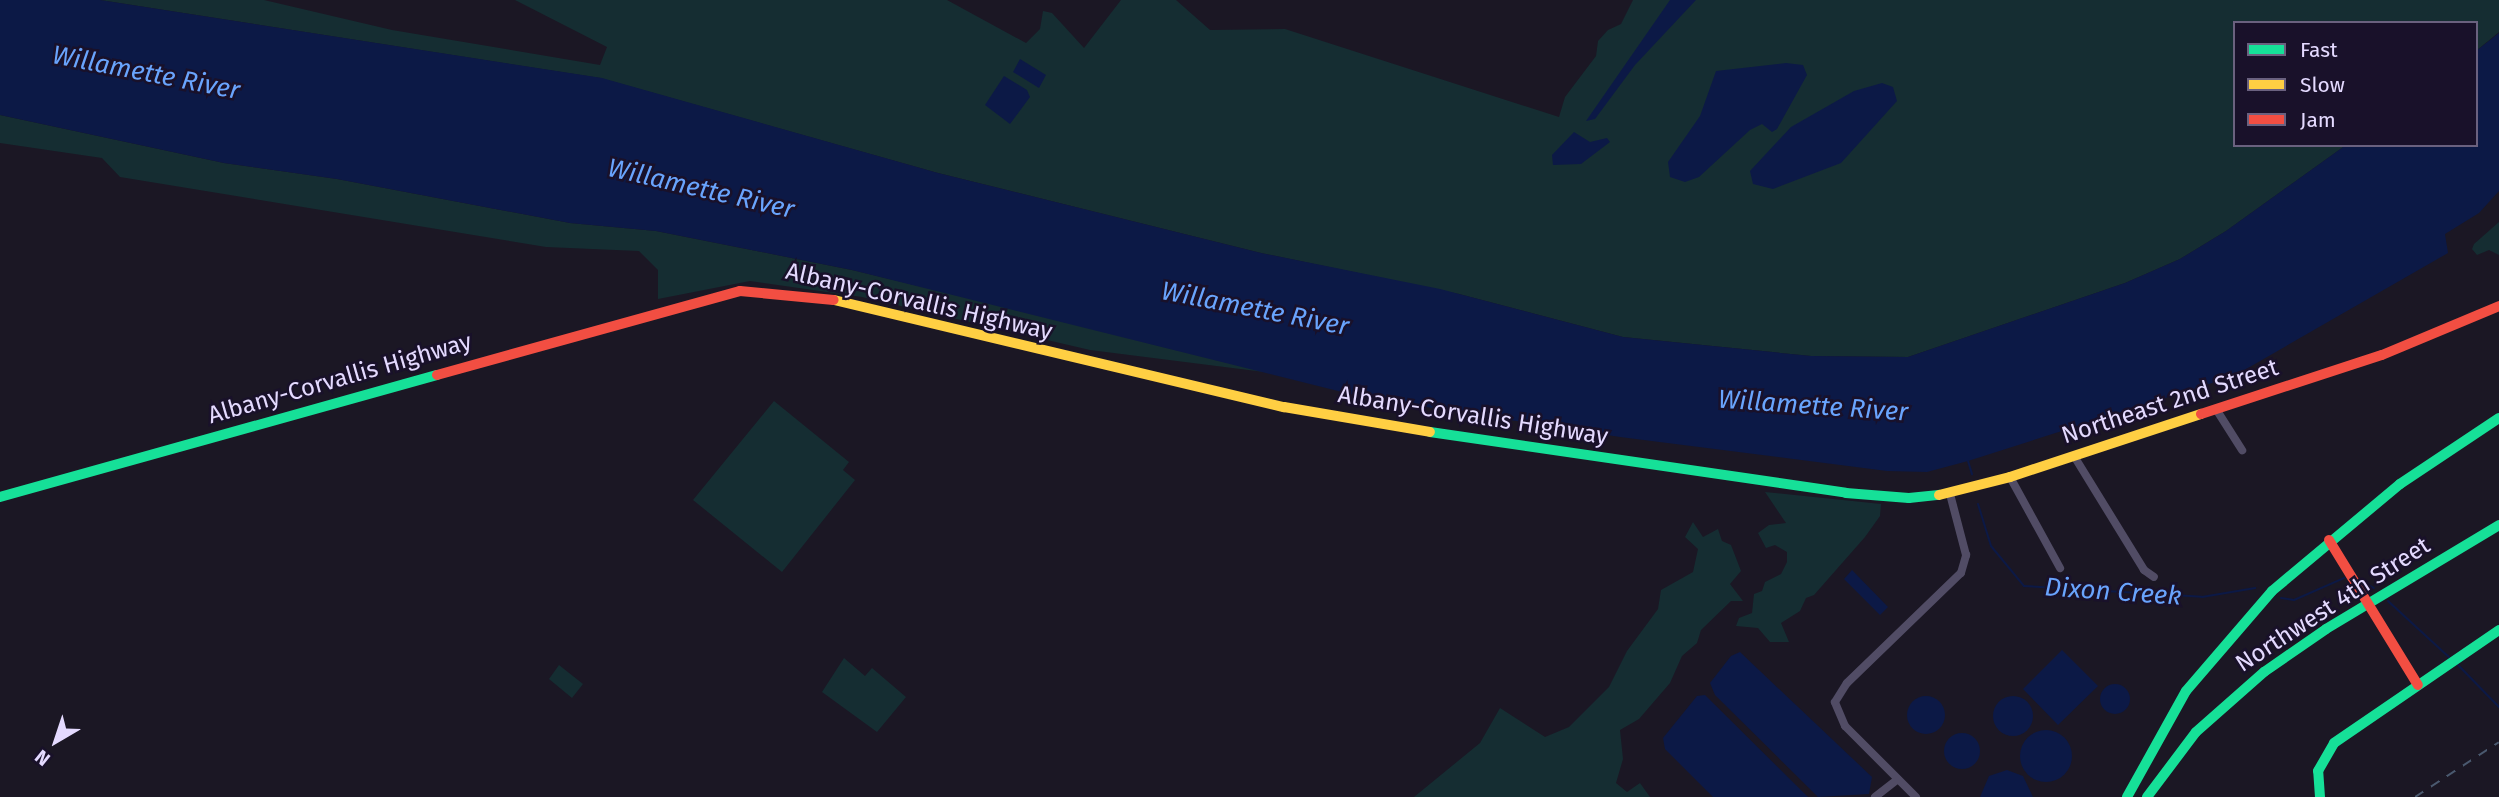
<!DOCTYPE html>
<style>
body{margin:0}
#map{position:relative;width:2499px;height:797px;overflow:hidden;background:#1b1724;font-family:"Fira Sans",sans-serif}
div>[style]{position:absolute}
.green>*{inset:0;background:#152d32}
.water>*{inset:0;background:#0c1946}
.round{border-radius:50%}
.stream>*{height:2px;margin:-1px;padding:0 1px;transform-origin:1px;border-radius:1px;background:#0c1946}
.street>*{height:8px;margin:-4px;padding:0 4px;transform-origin:4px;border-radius:4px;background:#514c65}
.fast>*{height:10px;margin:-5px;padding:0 5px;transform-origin:5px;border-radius:5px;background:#16e098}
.slow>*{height:10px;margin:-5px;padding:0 5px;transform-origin:5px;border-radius:5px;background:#ffcf43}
.jam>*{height:10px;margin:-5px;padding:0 5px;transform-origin:5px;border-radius:5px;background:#f24e42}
.rail>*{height:2px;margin-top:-1px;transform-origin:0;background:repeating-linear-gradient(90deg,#4a596f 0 10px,transparent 0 19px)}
span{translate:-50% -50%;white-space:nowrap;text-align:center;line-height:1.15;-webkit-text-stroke:5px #19112a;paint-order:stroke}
.street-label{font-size:24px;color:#e4daff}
.water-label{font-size:26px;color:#69a4fd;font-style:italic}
.legend{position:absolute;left:2233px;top:21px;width:245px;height:126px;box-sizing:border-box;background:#19112a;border:2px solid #6a617f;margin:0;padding:9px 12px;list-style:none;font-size:21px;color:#e4daff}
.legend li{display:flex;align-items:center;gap:14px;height:35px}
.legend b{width:35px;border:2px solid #6a617f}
.north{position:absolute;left:21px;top:706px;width:70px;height:70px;-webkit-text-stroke:5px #19112a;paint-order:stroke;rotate:219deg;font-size:19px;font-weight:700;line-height:28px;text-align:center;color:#e4daff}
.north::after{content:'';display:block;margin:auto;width:24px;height:32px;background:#e4daff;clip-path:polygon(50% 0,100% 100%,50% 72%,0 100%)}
</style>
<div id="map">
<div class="green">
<div style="clip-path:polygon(100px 0,264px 0,392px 30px,600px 65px,607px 47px,515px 0,947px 0,1026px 43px,1040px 29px,1043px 11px,1052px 13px,1084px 48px,1121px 0,1176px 0,1210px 30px,1285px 29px,1559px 117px,1565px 97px,1596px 56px,1598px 41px,1608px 30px,1621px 24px,1633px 0,2499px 0,2499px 32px,2476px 51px,2476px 23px,2235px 23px,2235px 145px,2346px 145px,2226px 231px,2180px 259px,2125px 283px,1908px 357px,1811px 356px,1623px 337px,1459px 294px,1261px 253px,938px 173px,600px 78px)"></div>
<div style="clip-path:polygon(0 115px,224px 163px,337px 179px,570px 223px,656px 231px,852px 270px,1288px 375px,1090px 350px,862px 297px,750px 281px,658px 299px,658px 270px,639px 251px,546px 247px,120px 177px,102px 158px,0 143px)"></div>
<div style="clip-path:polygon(2499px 222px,2499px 255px,2489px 250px,2477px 255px,2472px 249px,2474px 244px)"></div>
<div style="clip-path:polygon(774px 401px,849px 462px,843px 470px,855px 480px,782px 572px,693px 500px)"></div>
<div style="clip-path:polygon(1765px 492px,1881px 504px,1880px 516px,1865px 537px,1814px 595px,1806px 598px,1800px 611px,1781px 623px,1789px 642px,1770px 642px,1758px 628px,1736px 626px,1739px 618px,1752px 613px,1754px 594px,1762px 591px,1765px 582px,1781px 574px,1787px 562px,1787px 552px,1775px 545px,1766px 548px,1758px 533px,1769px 525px,1786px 523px)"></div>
<div style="clip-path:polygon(1693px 522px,1703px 537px,1718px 529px,1722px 541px,1731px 545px,1741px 571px,1730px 584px,1743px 601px,1731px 601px,1701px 630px,1697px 643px,1682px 656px,1670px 683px,1639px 719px,1620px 730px,1623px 759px,1616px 783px,1627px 792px,1640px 783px,1650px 797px,1414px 797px,1480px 743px,1500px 708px,1545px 737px,1569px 727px,1609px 687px,1627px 651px,1658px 609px,1661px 590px,1693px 572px,1698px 549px,1685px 537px)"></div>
<div style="clip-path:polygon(844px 658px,865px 676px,872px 668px,906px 697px,877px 732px,822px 692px)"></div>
<div style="clip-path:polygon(559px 665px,583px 684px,572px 698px,549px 679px)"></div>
</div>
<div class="water">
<div style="clip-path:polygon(0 0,100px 0,602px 78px,938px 173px,1261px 253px,1440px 289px,1623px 337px,1811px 356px,1908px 357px,2125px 283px,2180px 259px,2226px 231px,2346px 145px,2476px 145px,2476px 51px,2499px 33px,2499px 191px,2479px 213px,2445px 234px,2448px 253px,2234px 376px,1968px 461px,1927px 472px,1887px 471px,1620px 437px,1362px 397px,852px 270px,656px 231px,570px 223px,337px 179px,224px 163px,0 115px)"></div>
<div style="clip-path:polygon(1670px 0,1696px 0,1635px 65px,1595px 119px,1586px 121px)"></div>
<div style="clip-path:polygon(1020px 59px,1046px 75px,1039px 88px,1013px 72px)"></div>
<div style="clip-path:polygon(1786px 63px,1803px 65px,1807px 75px,1777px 129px,1772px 132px,1762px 124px,1750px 130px,1699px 177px,1685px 182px,1670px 177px,1668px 162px,1700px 116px,1716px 71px)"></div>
<div style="clip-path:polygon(1004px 76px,1027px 90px,1030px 97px,1010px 124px,985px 105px)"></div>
<div style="clip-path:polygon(1882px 83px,1893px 87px,1897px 101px,1841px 163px,1773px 189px,1753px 184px,1750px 171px,1791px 127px,1854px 91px)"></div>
<div style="clip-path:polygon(1574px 132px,1590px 142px,1607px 138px,1610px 142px,1581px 164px,1553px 165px,1552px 155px)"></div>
<div style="clip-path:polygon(1852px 570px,1888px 607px,1880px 615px,1844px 579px)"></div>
<div style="clip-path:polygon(2062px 650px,2098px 686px,2058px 725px,2023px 689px)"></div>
<div style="clip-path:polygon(1740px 652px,1872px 777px,1869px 794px,1818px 797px,1715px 695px,1710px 683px,1731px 656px)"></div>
<div class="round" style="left:2100px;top:684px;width:30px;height:30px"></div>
<div style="clip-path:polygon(1705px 695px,1808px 797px,1713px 797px,1665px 749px,1663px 738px,1697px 696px)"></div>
<div class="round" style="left:1907px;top:696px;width:38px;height:38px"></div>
<div class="round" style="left:1993px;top:696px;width:40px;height:40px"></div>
<div class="round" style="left:2020px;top:730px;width:52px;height:52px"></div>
<div class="round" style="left:1944px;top:733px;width:36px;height:36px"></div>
<div style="clip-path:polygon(2007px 770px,2023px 776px,2033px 797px,1980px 797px,1989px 776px)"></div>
</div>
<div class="stream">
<div style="left:1968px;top:461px;width:14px;rotate:73deg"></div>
<div style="left:1978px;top:504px;width:44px;rotate:72.8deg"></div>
<div style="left:1991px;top:546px;width:52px;rotate:50.5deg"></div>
<div style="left:2024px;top:586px;width:178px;rotate:3.5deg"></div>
<div style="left:2202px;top:597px;width:54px;rotate:-9.6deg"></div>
<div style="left:2364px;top:583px;width:11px;rotate:27deg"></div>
<div style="left:2281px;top:598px;width:13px;rotate:9deg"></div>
<div style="left:2294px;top:600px;width:55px;rotate:-23.7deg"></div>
<div style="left:2388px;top:601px;width:83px;rotate:42.6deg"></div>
<div style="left:2458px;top:665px;width:59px;rotate:45.7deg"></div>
</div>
<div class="street">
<div style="left:2216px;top:409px;width:49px;rotate:57.6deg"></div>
<div style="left:2074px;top:456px;width:134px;rotate:58.4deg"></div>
<div style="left:2144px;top:570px;width:12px;rotate:35deg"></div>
<div style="left:2010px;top:477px;width:104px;rotate:61.2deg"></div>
<div style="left:1875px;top:797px;width:29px;rotate:-38deg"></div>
<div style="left:1916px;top:797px;width:100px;rotate:-135deg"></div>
<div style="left:1845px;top:726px;width:26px;rotate:-113deg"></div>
<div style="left:1835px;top:702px;width:22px;rotate:-58deg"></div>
<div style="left:1847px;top:683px;width:158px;rotate:-44deg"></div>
<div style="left:1961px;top:573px;width:19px;rotate:-74deg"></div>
<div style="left:1966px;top:555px;width:63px;rotate:-104.7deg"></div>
</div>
<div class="fast">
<div style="left:1430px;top:432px;width:420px;rotate:8.3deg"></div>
<div style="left:1846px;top:493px;width:63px;rotate:4.5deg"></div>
<div style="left:1909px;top:498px;width:30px;rotate:-6deg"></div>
<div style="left:0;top:497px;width:454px;rotate:-15.6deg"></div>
<div style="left:2127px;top:797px;width:121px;rotate:-60.9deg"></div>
<div style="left:2186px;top:691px;width:132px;rotate:-49.3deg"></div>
<div style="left:2272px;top:591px;width:167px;rotate:-39.9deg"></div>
<div style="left:2400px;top:484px;width:119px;rotate:-33.7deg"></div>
<div style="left:2147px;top:797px;width:81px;rotate:-53deg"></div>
<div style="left:2196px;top:732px;width:91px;rotate:-41.4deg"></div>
<div style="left:2264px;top:672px;width:75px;rotate:-34.7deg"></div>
<div style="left:2326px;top:629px;width:202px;rotate:-31deg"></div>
<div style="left:2320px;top:797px;width:26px;rotate:-94deg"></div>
<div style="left:2318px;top:771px;width:32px;rotate:-60deg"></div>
<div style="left:2334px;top:743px;width:200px;rotate:-34.4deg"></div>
</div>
<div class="slow">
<div style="left:834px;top:300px;width:463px;rotate:13.4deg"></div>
<div style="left:1284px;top:407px;width:148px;rotate:9.7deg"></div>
<div style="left:1939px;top:495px;width:73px;rotate:-14.2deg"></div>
<div style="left:2010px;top:477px;width:201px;rotate:-18.3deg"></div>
</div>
<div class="jam">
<div style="left:437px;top:375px;width:314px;rotate:-15.5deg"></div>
<div style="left:740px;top:291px;width:94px;rotate:5.5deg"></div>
<div style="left:2201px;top:414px;width:190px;rotate:-18.1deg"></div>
<div style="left:2382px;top:355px;width:127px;rotate:-22.7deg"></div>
<div style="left:2329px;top:540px;width:170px;rotate:58.5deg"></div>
</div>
<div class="rail">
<div style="left:2415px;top:797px;width:100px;rotate:-33.2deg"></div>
</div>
<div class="street-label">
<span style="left:919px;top:302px;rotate:13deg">Albany-Corvallis Highway</span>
<span style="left:340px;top:379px;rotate:-16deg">Albany-Corvallis Highway</span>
<span style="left:2170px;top:402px;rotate:-18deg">Northeast 2nd Street</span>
<span style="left:1473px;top:416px;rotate:9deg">Albany-Corvallis Highway</span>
<span style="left:2333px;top:605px;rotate:-33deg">Northwest 4th Street</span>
</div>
<div class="water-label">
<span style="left:146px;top:73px;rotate:11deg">Willamette River</span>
<span style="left:701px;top:189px;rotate:13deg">Willamette River</span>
<span style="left:1255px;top:309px;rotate:11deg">Willamette River</span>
<span style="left:1813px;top:406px;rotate:4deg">Willamette River</span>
<span style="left:2113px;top:592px;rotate:4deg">Dixon Creek</span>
</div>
<ul class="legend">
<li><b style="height:9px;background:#16e098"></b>Fast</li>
<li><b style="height:9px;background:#ffcf43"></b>Slow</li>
<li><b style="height:9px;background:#f24e42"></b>Jam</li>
</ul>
<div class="north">N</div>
</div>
